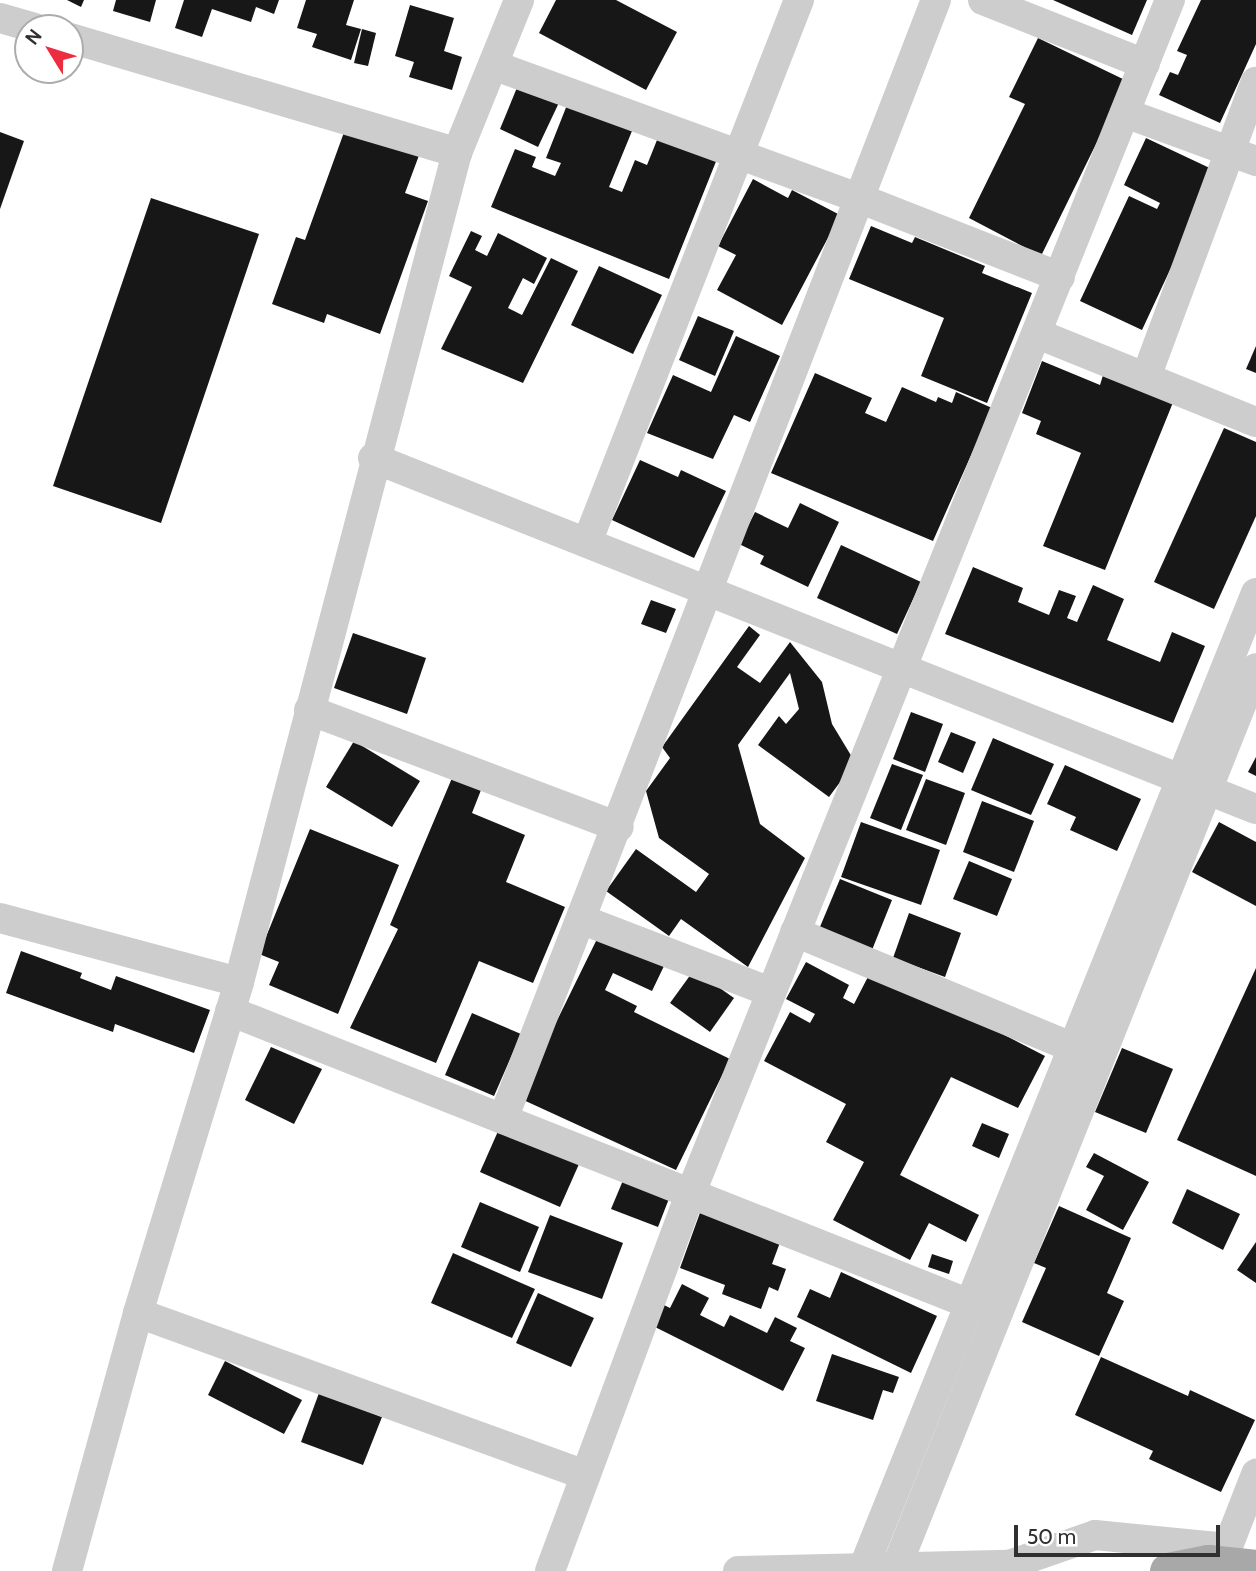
<!DOCTYPE html>
<style>
body{margin:0}
#map{position:relative;width:1256px;height:1571px;overflow:hidden;background:#fff;font-family:Cabin,sans-serif}
div>[style]{position:absolute}
.building>*{inset:0;background:#171717}
.minor>*{height:30px;margin:-15px;padding:0 15px;transform-origin:15px;border-radius:15px;background:#cdcdcd}
.major>*{height:37px;margin:-18.5px;padding:0 18.5px;transform-origin:18.5px;border-radius:18.5px;background:#a8a8a8}
span{translate:-50% -50%;white-space:nowrap;text-align:center;line-height:1.15;-webkit-text-stroke:7px #fff;paint-order:stroke}
.north{position:absolute;left:14px;top:14px;width:70px;height:70px;box-sizing:border-box;background:#fff;border:2px solid #acacac;border-radius:50%;rotate:308deg;font-size:19px;font-weight:700;line-height:28px;text-align:center;color:#303030}
.north::after{content:'';display:block;margin:auto;width:24px;height:32px;background:#ed2c3f;clip-path:polygon(50% 0,100% 100%,50% 72%,0 100%)}
.scale{position:absolute;left:1014px;top:1525px;width:206px;height:32px;box-sizing:border-box;border:4px solid #303030;border-top:0;padding-left:9px;font-size:21px;line-height:24px;white-space:nowrap;color:#303030;-webkit-text-stroke:5px #fff;paint-order:stroke}
</style>
<div id="map">
<div class="building">
<div style="clip-path:polygon(67px 0,84px 0,81px 7px)"></div>
<div style="clip-path:polygon(116px 0,156px 0,150px 22px,113px 11px)"></div>
<div style="clip-path:polygon(184px 0,279px 0,274px 14px,256px 7px,251px 22px,212px 9px,202px 37px,175px 28px)"></div>
<div style="clip-path:polygon(306px 0,354px 0,346px 25px,361px 29px,351px 60px,312px 47px,317px 34px,297px 28px)"></div>
<div style="clip-path:polygon(556px 0,616px 0,677px 32px,646px 90px,539px 33px)"></div>
<div style="clip-path:polygon(1053px 0,1147px 0,1132px 35px)"></div>
<div style="clip-path:polygon(1201px 0,1256px 0,1256px 44px,1220px 123px,1159px 95px,1170px 72px,1178px 75px,1187px 55px,1177px 51px)"></div>
<div style="clip-path:polygon(410px 5px,454px 18px,444px 51px,462px 57px,452px 90px,409px 77px,414px 62px,395px 56px)"></div>
<div style="clip-path:polygon(362px 29px,376px 33px,368px 66px,354px 63px)"></div>
<div style="clip-path:polygon(1038px 38px,1127px 81px,1041px 256px,969px 218px,1025px 104px,1009px 97px)"></div>
<div style="clip-path:polygon(523px 73px,564px 92px,538px 147px,500px 129px)"></div>
<div style="clip-path:polygon(567px 105px,632px 131px,609px 187px,622px 192px,635px 160px,647px 165px,659px 135px,717px 159px,669px 279px,491px 207px,515px 149px,536px 157px,532px 167px,555px 176px,561px 163px,546px 158px)"></div>
<div style="clip-path:polygon(347px 124px,421px 150px,405px 193px,428px 201px,380px 334px,327px 314px,324px 323px,272px 304px,296px 237px,305px 240px)"></div>
<div style="clip-path:polygon(0 132px,24px 141px,0 209px)"></div>
<div style="clip-path:polygon(1146px 138px,1216px 171px,1142px 330px,1080px 301px,1129px 196px,1157px 209px,1160px 203px,1124px 185px)"></div>
<div style="clip-path:polygon(753px 179px,788px 198px,792px 190px,840px 215px,782px 325px,717px 290px,736px 255px,718px 246px)"></div>
<div style="clip-path:polygon(151px 198px,259px 234px,161px 523px,53px 486px)"></div>
<div style="clip-path:polygon(871px 226px,912px 243px,915px 237px,985px 266px,982px 273px,1032px 293px,987px 403px,921px 376px,944px 318px,849px 279px)"></div>
<div style="clip-path:polygon(471px 231px,482px 236px,475px 250px,487px 256px,498px 233px,547px 258px,534px 284px,523px 278px,508px 308px,522px 315px,551px 258px,578px 271px,523px 383px,441px 349px,472px 287px,449px 276px)"></div>
<div style="clip-path:polygon(599px 266px,662px 295px,633px 354px,571px 325px)"></div>
<div style="clip-path:polygon(698px 316px,734px 331px,715px 376px,679px 360px)"></div>
<div style="clip-path:polygon(736px 336px,780px 356px,750px 422px,734px 415px,713px 459px,647px 433px,673px 375px,711px 392px)"></div>
<div style="clip-path:polygon(1256px 346px,1256px 373px,1246px 369px)"></div>
<div style="clip-path:polygon(1042px 361px,1100px 385px,1104px 372px,1174px 400px,1105px 570px,1043px 546px,1081px 453px,1036px 434px,1041px 421px,1022px 413px)"></div>
<div style="clip-path:polygon(815px 373px,872px 398px,865px 413px,886px 422px,902px 387px,936px 402px,938px 397px,952px 403px,956px 392px,992px 408px,933px 541px,771px 473px)"></div>
<div style="clip-path:polygon(1224px 428px,1256px 442px,1256px 516px,1214px 609px,1154px 582px)"></div>
<div style="clip-path:polygon(640px 460px,678px 477px,681px 470px,726px 491px,694px 558px,612px 520px)"></div>
<div style="clip-path:polygon(800px 503px,839px 522px,808px 587px,760px 564px,764px 556px,739px 544px,755px 512px,788px 528px)"></div>
<div style="clip-path:polygon(841px 545px,921px 582px,897px 634px,817px 598px)"></div>
<div style="clip-path:polygon(973px 567px,1023px 588px,1018px 602px,1049px 615px,1059px 590px,1076px 596px,1067px 618px,1077px 622px,1093px 585px,1124px 599px,1107px 640px,1160px 662px,1172px 632px,1205px 646px,1173px 723px,945px 634px)"></div>
<div style="clip-path:polygon(651px 600px,676px 609px,666px 633px,641px 624px)"></div>
<div style="clip-path:polygon(749px 626px,760px 635px,737px 667px,760px 683px,790px 642px,822px 682px,832px 724px,855px 762px,829px 797px,758px 745px,779px 716px,786px 724px,799px 709px,790px 673px,738px 745px,760px 824px,805px 858px,748px 967px,681px 919px,669px 936px,606px 891px,636px 849px,696px 892px,709px 874px,659px 838px,646px 791px,670px 758px,662px 747px)"></div>
<div style="clip-path:polygon(353px 633px,426px 658px,407px 714px,334px 688px)"></div>
<div style="clip-path:polygon(911px 712px,943px 724px,925px 772px,893px 759px)"></div>
<div style="clip-path:polygon(951px 732px,976px 742px,963px 773px,938px 762px)"></div>
<div style="clip-path:polygon(993px 738px,1054px 764px,1031px 815px,971px 790px)"></div>
<div style="clip-path:polygon(354px 741px,420px 781px,392px 827px,326px 787px)"></div>
<div style="clip-path:polygon(1256px 757px,1256px 776px,1248px 772px)"></div>
<div style="clip-path:polygon(892px 764px,923px 775px,901px 830px,870px 818px)"></div>
<div style="clip-path:polygon(1065px 765px,1141px 799px,1117px 851px,1070px 830px,1076px 817px,1047px 804px)"></div>
<div style="clip-path:polygon(452px 778px,481px 790px,472px 813px,525px 835px,506px 882px,565px 907px,533px 983px,479px 961px,436px 1063px,350px 1028px,398px 929px,390px 925px)"></div>
<div style="clip-path:polygon(926px 779px,965px 793px,946px 845px,906px 830px)"></div>
<div style="clip-path:polygon(982px 801px,1034px 821px,1014px 872px,963px 852px)"></div>
<div style="clip-path:polygon(861px 822px,940px 850px,921px 905px,841px 877px)"></div>
<div style="clip-path:polygon(1219px 822px,1256px 842px,1256px 906px,1192px 872px)"></div>
<div style="clip-path:polygon(310px 829px,399px 865px,338px 1014px,269px 985px,279px 962px,259px 954px)"></div>
<div style="clip-path:polygon(969px 861px,1012px 879px,997px 916px,953px 899px)"></div>
<div style="clip-path:polygon(840px 879px,892px 900px,870px 955px,817px 934px)"></div>
<div style="clip-path:polygon(909px 913px,961px 933px,945px 977px,893px 958px)"></div>
<div style="clip-path:polygon(597px 939px,664px 966px,652px 991px,613px 973px,605px 990px,637px 1006px,634px 1012px,730px 1059px,676px 1170px,519px 1098px)"></div>
<div style="clip-path:polygon(21px 951px,82px 973px,80px 978px,111px 990px,116px 976px,210px 1010px,194px 1053px,115px 1024px,113px 1032px,6px 993px)"></div>
<div style="clip-path:polygon(806px 962px,849px 985px,843px 998px,854px 1004px,873px 967px,1045px 1056px,1018px 1108px,951px 1077px,900px 1175px,979px 1215px,966px 1242px,929px 1223px,910px 1260px,833px 1220px,864px 1162px,826px 1142px,846px 1104px,764px 1061px,790px 1012px,810px 1023px,815px 1014px,786px 999px)"></div>
<div style="clip-path:polygon(1256px 968px,1256px 1176px,1177px 1140px)"></div>
<div style="clip-path:polygon(694px 970px,734px 998px,710px 1032px,670px 1003px)"></div>
<div style="clip-path:polygon(472px 1013px,521px 1034px,494px 1096px,445px 1075px)"></div>
<div style="clip-path:polygon(271px 1047px,322px 1069px,294px 1124px,245px 1100px)"></div>
<div style="clip-path:polygon(1122px 1048px,1173px 1069px,1146px 1133px,1095px 1112px)"></div>
<div style="clip-path:polygon(982px 1123px,1009px 1134px,999px 1158px,972px 1146px)"></div>
<div style="clip-path:polygon(499px 1129px,579px 1164px,560px 1207px,480px 1172px)"></div>
<div style="clip-path:polygon(1094px 1153px,1149px 1182px,1123px 1230px,1086px 1210px,1104px 1176px,1086px 1167px)"></div>
<div style="clip-path:polygon(624px 1178px,670px 1196px,658px 1227px,611px 1209px)"></div>
<div style="clip-path:polygon(1187px 1189px,1240px 1214px,1223px 1250px,1172px 1223px)"></div>
<div style="clip-path:polygon(480px 1202px,539px 1227px,520px 1272px,461px 1247px)"></div>
<div style="clip-path:polygon(1059px 1206px,1131px 1238px,1107px 1293px,1124px 1301px,1099px 1356px,1022px 1322px,1046px 1268px,1034px 1263px)"></div>
<div style="clip-path:polygon(701px 1210px,782px 1237px,772px 1264px,786px 1269px,778px 1291px,769px 1287px,761px 1309px,722px 1294px,725px 1285px,680px 1268px)"></div>
<div style="clip-path:polygon(550px 1215px,623px 1243px,602px 1299px,528px 1272px)"></div>
<div style="clip-path:polygon(1256px 1242px,1256px 1283px,1237px 1270px)"></div>
<div style="clip-path:polygon(453px 1253px,535px 1289px,512px 1338px,431px 1303px)"></div>
<div style="clip-path:polygon(932px 1254px,953px 1261px,949px 1274px,928px 1267px)"></div>
<div style="clip-path:polygon(841px 1272px,937px 1316px,911px 1373px,797px 1317px,810px 1289px,830px 1298px)"></div>
<div style="clip-path:polygon(682px 1284px,709px 1298px,700px 1315px,724px 1327px,730px 1315px,767px 1333px,775px 1317px,797px 1328px,790px 1341px,805px 1348px,783px 1391px,653px 1326px,664px 1305px,670px 1308px)"></div>
<div style="clip-path:polygon(538px 1293px,594px 1318px,571px 1367px,516px 1343px)"></div>
<div style="clip-path:polygon(832px 1354px,899px 1377px,893px 1393px,883px 1390px,873px 1420px,816px 1401px)"></div>
<div style="clip-path:polygon(1101px 1357px,1188px 1396px,1190px 1390px,1255px 1420px,1221px 1492px,1149px 1459px,1153px 1451px,1075px 1415px)"></div>
<div style="clip-path:polygon(225px 1361px,302px 1400px,284px 1434px,208px 1395px)"></div>
<div style="clip-path:polygon(319px 1393px,382px 1417px,363px 1465px,301px 1442px)"></div>
</div>
<div class="minor">
<div style="left:983px;top:0;width:174px;rotate:21.6deg"></div>
<div style="left:0;top:18px;width:36px;rotate:16deg"></div>
<div style="left:70px;top:38px;width:404px;rotate:16.5deg"></div>
<div style="left:493px;top:65px;width:386px;rotate:20deg"></div>
<div style="left:856px;top:197px;width:219px;rotate:21.4deg"></div>
<div style="left:1125px;top:113px;width:140px;rotate:20.1deg"></div>
<div style="left:1038px;top:334px;width:235px;rotate:22deg"></div>
<div style="left:1146px;top:377px;width:315px;rotate:-69.6deg"></div>
<div style="left:373px;top:458px;width:950px;rotate:21.68deg"></div>
<div style="left:588px;top:540px;width:580px;rotate:-68.66deg"></div>
<div style="left:309px;top:710px;width:331px;rotate:20.7deg"></div>
<div style="left:0;top:918px;width:247px;rotate:15deg"></div>
<div style="left:583px;top:920px;width:201px;rotate:21deg"></div>
<div style="left:795px;top:932px;width:301px;rotate:22.6deg"></div>
<div style="left:230px;top:1011px;width:798px;rotate:21.61deg"></div>
<div style="left:503px;top:1119px;width:1200px;rotate:-68.85deg"></div>
<div style="left:138px;top:1313px;width:476px;rotate:19.9deg"></div>
<div style="left:1221px;top:1564px;width:97px;rotate:-68.7deg"></div>
<div style="left:896px;top:1568px;width:969px;rotate:-68.2deg"></div>
<div style="left:863px;top:1569px;width:1052px;rotate:-68.07deg"></div>
<div style="left:67px;top:1571px;width:268px;rotate:-74.6deg"></div>
<div style="left:138px;top:1313px;width:346px;rotate:-73deg"></div>
<div style="left:239px;top:982px;width:857px;rotate:-75.27deg"></div>
<div style="left:457px;top:153px;width:165px;rotate:-67.9deg"></div>
<div style="left:550px;top:1571px;width:401px;rotate:-69.6deg"></div>
<div style="left:690px;top:1195px;width:1288px;rotate:-68.12deg"></div>
<div style="left:738px;top:1571px;width:271px;rotate:-1.3deg"></div>
<div style="left:1009px;top:1565px;width:91px;rotate:-19.2deg"></div>
<div style="left:1095px;top:1535px;width:133px;rotate:5.6deg"></div>
</div>
<div class="major">
<div style="left:1168px;top:1571px;width:41px;rotate:-11.3deg"></div>
<div style="left:1208px;top:1563px;width:48px;rotate:5.9deg"></div>
</div>
<div class="north">N</div>
<div class="scale">50 m</div>
</div>
